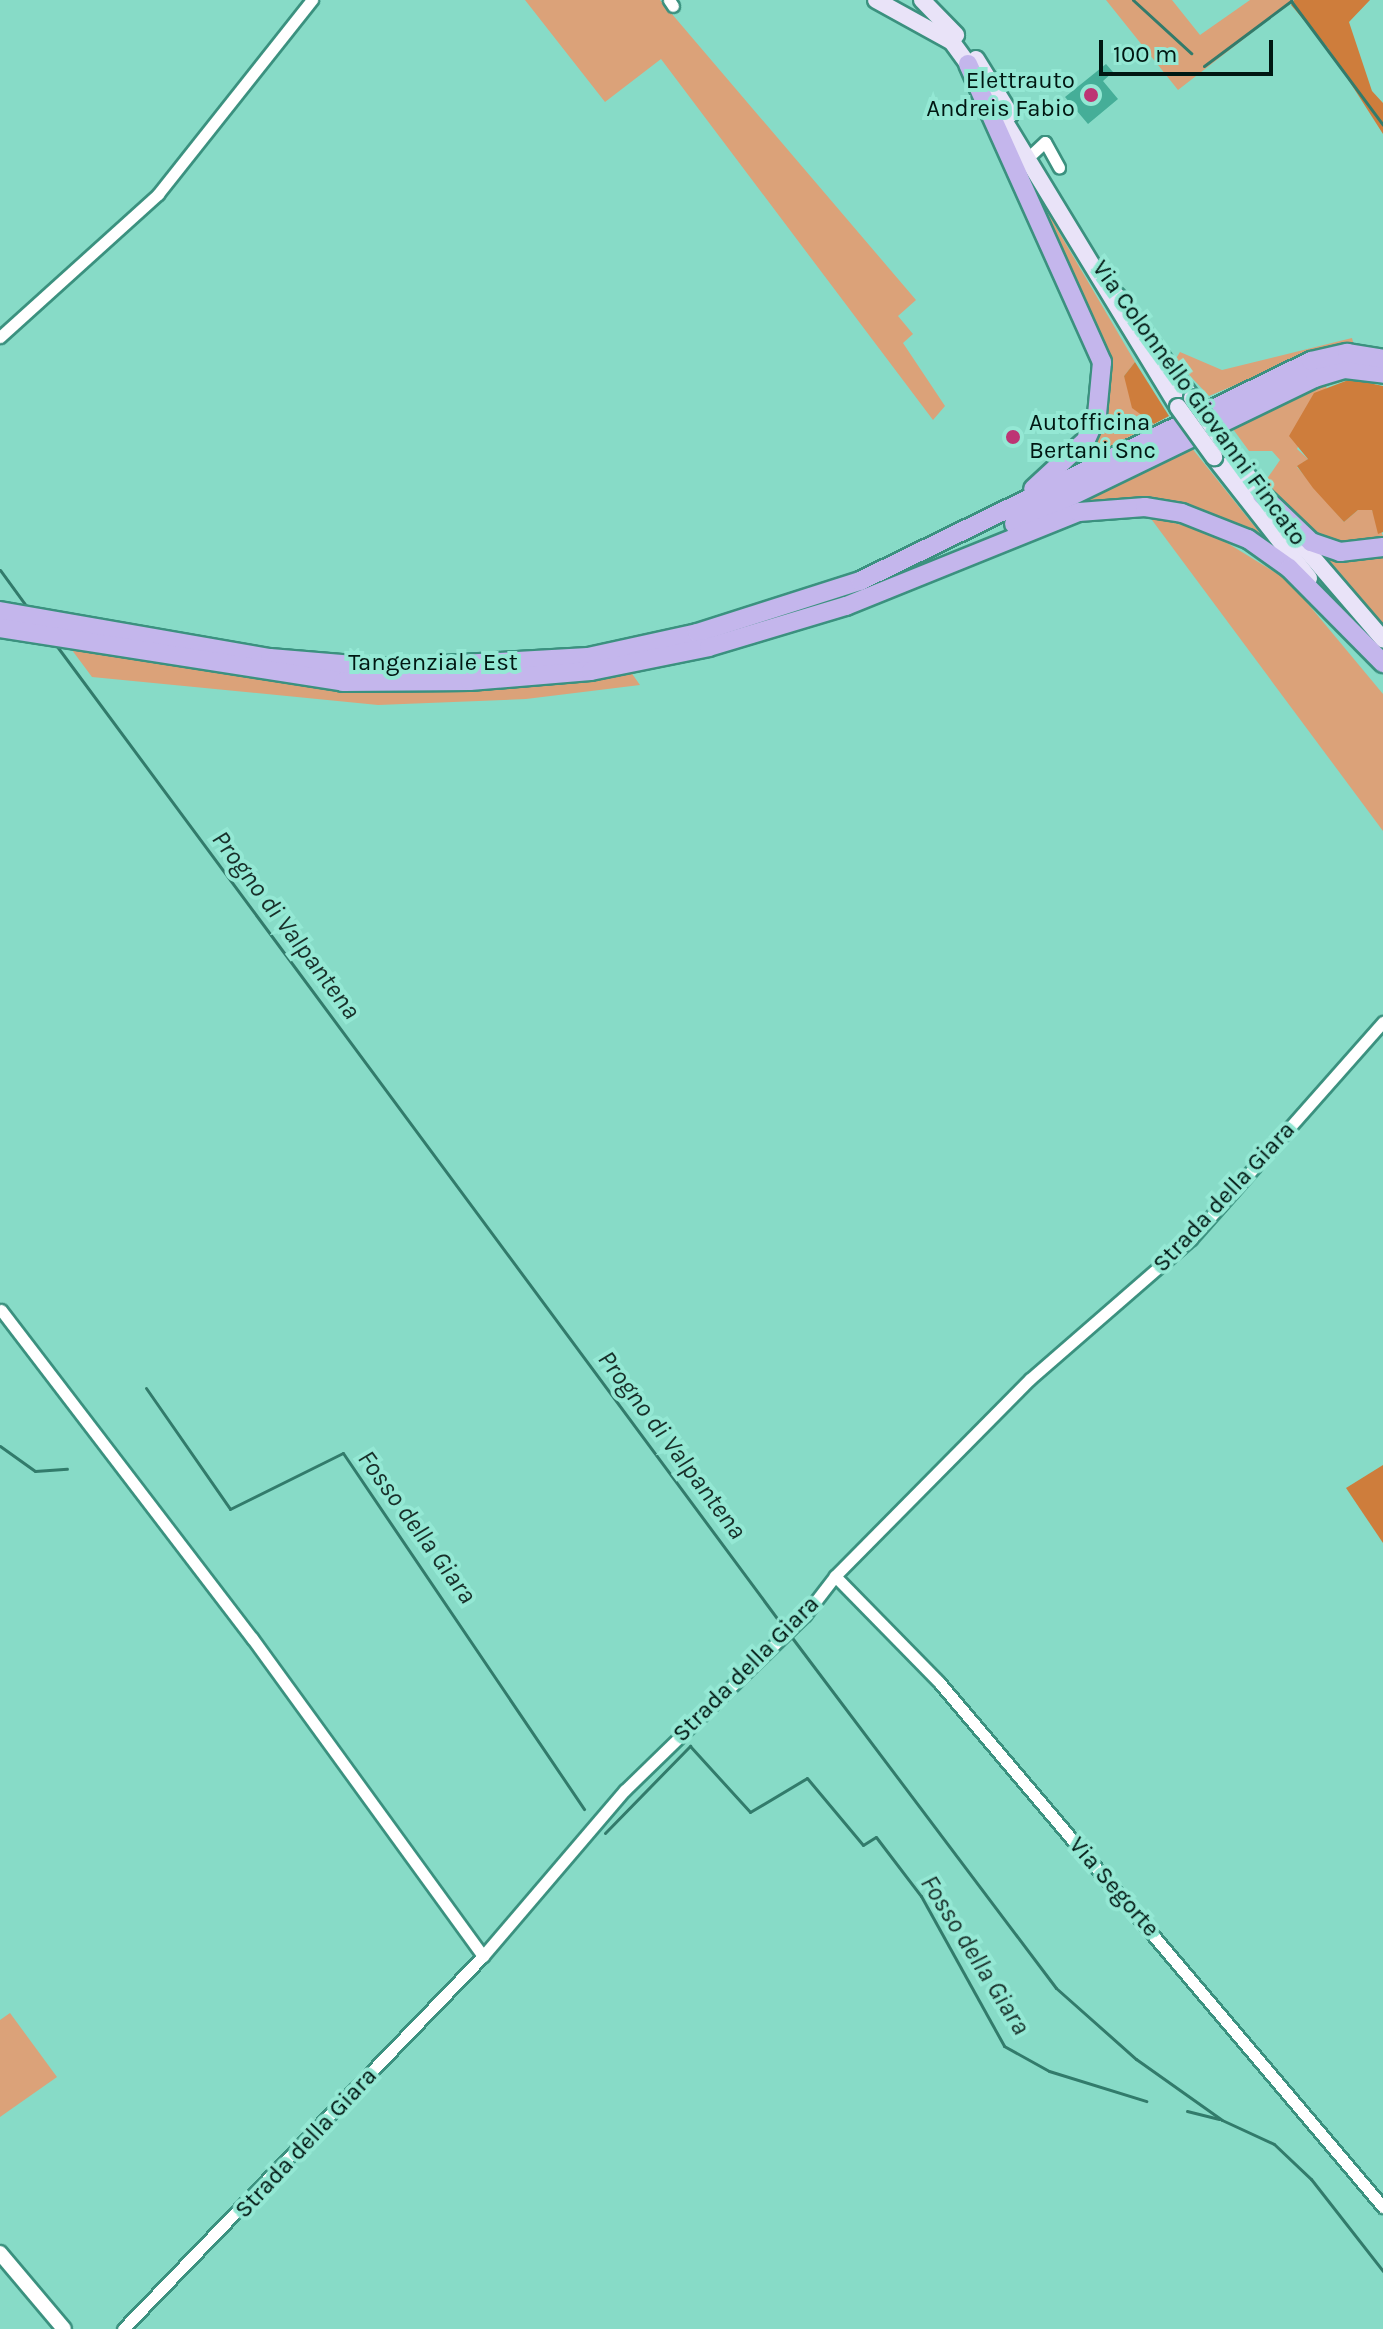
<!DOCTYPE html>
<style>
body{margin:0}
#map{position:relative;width:1383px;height:2329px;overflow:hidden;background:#87dbc7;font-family:Karla,sans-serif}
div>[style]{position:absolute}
.green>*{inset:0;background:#dba279}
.forest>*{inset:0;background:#ce7d3c}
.stream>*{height:3px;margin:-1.5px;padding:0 1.5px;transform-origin:1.5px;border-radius:1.5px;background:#327b6b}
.building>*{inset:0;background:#45ae98}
.roads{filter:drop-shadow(2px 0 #3b917f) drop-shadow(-2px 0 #3b917f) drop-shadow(0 2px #3b917f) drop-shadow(0 -2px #3b917f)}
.minor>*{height:11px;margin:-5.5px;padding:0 5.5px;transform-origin:5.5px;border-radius:5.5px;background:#fff}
.tertiary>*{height:14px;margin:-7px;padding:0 7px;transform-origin:7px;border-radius:7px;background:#fff}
.secondary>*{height:16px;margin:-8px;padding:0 8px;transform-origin:8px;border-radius:8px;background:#e9e3f8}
.trunk>*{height:18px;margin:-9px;padding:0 9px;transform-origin:9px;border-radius:9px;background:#c4b6ec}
.bridges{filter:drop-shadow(2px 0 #3b917f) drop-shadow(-2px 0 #3b917f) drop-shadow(0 2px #3b917f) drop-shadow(0 -2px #3b917f)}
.secondary-bridge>*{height:16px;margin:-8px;padding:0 8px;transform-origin:8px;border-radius:8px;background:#e9e3f8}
.dots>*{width:22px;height:22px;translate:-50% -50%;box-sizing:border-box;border:4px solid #94e8d4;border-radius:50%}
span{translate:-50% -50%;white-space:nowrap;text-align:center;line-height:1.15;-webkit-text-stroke:8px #94e8d4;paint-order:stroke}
.poi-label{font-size:24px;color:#001712}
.right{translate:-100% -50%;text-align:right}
.left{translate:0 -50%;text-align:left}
.street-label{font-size:24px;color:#001712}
.water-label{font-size:26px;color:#18302a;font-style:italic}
.scale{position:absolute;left:1099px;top:40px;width:174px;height:36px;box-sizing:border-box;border:4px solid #001712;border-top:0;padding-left:10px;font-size:24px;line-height:28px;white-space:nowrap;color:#001712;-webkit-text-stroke:6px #94e8d4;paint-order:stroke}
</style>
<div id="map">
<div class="green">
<div style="clip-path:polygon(525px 0,660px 0,916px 300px,898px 316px,913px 334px,903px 343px,945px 406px,933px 420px,661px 59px,605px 102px)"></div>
<div style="clip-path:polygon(1106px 0,1172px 0,1200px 35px,1250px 0,1294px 0,1178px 90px)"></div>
<div style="clip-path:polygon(1032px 186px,1135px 362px,1124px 376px,1144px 421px,1154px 424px,1066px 469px,1075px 461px,1105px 365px,1099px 331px)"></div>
<div style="clip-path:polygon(1352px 338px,1354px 346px,1311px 353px,1209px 396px,1175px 360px,1180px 352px,1222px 370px)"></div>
<div style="clip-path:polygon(1351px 379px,1327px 386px,1297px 449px,1308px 459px,1297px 467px,1344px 522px,1358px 510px,1372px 510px,1383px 536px,1349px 543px,1324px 541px,1288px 514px,1264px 483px,1280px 460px,1272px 451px,1249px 451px,1230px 425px,1324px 382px)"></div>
<div style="clip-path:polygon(1191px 447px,1271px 547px,1209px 513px,1172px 505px,1055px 513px)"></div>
<div style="clip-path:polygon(1149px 516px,1211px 533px,1289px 581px,1383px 694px,1383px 831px)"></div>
<div style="clip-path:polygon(1315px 554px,1365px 560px,1383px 555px,1383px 633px)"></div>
<div style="clip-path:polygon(66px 642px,220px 671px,628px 668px,640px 685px,526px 699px,378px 705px,92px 677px)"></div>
<div style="clip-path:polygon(10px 2013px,57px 2077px,0 2117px,0 2020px)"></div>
</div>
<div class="forest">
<div style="clip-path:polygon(1294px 0,1370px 0,1349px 22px,1372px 91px,1383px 103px,1383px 134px,1328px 48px,1291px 5px)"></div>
<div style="clip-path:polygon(1135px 362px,1169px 416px,1154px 424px,1132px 408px,1124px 376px)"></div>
<div style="clip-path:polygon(1351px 379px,1383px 386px,1383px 532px,1378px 534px,1372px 510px,1358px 510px,1344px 522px,1313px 488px,1297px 466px,1308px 459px,1289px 436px,1314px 393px)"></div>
<div style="clip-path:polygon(1383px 1465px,1383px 1543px,1346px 1488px)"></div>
</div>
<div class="stream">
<div style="left:1133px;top:0;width:79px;rotate:42.4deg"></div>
<div style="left:1204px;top:66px;width:109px;rotate:-36.8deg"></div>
<div style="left:1291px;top:1px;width:154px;rotate:53.4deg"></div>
<div style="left:0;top:570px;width:46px;rotate:53.9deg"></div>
<div style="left:56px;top:645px;width:1225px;rotate:53.47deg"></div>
<div style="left:146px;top:1388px;width:147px;rotate:55.2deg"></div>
<div style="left:230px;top:1509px;width:126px;rotate:-26.4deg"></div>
<div style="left:343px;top:1453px;width:430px;rotate:55.9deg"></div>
<div style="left:0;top:1446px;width:43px;rotate:35.5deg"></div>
<div style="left:35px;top:1471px;width:32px;rotate:-4deg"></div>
<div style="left:790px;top:1635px;width:442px;rotate:53deg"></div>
<div style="left:1056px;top:1988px;width:107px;rotate:41.6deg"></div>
<div style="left:1136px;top:2059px;width:105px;rotate:35.3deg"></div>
<div style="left:1222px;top:2120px;width:57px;rotate:24.8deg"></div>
<div style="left:1274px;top:2144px;width:51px;rotate:43.4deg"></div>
<div style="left:1311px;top:2179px;width:117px;rotate:52deg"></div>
<div style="left:605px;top:1833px;width:122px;rotate:-45.7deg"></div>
<div style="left:690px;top:1746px;width:89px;rotate:47.7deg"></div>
<div style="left:750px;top:1812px;width:66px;rotate:-30.8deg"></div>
<div style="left:807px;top:1778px;width:87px;rotate:50.1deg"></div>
<div style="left:863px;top:1845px;width:15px;rotate:-32deg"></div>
<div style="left:876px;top:1837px;width:74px;rotate:52.7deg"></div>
<div style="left:921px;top:1896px;width:171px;rotate:61deg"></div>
<div style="left:1004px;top:2046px;width:51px;rotate:29.1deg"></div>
<div style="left:1049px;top:2071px;width:102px;rotate:17.2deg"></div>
<div style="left:1187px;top:2111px;width:33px;rotate:14deg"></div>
</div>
<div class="building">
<div style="clip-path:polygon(1106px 64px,1113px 72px,1103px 81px,1118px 99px,1088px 124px,1065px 97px)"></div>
</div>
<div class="roads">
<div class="minor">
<div style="left:669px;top:0;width:7px;rotate:56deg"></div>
<div style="left:1033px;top:153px;width:16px;rotate:-43deg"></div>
<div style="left:1045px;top:142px;width:29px;rotate:61deg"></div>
<div style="left:0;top:337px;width:213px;rotate:-42.1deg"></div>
<div style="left:158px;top:194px;width:248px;rotate:-51.6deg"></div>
<div style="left:1px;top:1310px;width:413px;rotate:52.6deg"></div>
<div style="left:252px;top:1638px;width:393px;rotate:54deg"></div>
<div style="left:835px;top:1576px;width:147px;rotate:45.6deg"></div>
<div style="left:938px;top:1681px;width:689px;rotate:49.77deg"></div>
<div style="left:123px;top:2329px;width:518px;rotate:-46.02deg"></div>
<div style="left:483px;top:1956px;width:218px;rotate:-49.5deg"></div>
<div style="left:625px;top:1790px;width:251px;rotate:-44.2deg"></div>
<div style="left:805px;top:1615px;width:49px;rotate:-52.4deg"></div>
<div style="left:835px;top:1576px;width:277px;rotate:-45.3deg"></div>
<div style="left:1030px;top:1379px;width:213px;rotate:-41deg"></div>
<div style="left:1191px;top:1239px;width:290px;rotate:-48.5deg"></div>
</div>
<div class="tertiary">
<div style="left:0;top:2253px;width:99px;rotate:49.9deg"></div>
</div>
<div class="secondary">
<div style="left:876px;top:0;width:87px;rotate:28.9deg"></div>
<div style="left:952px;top:42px;width:39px;rotate:54deg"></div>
<div style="left:922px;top:0;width:49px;rotate:45.8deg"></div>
<div style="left:976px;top:59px;width:65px;rotate:58.3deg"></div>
<div style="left:994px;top:104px;width:354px;rotate:58.7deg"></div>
<div style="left:1117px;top:296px;width:127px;rotate:53.7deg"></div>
<div style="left:1227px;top:448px;width:69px;rotate:53.3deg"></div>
<div style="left:1214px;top:457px;width:154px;rotate:51.9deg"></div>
<div style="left:1290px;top:531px;width:143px;rotate:49.3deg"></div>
</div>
<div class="trunk">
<div style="left:968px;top:64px;width:327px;rotate:65.8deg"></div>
<div style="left:1102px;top:362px;width:53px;rotate:95.4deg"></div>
<div style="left:1097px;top:415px;width:27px;rotate:114deg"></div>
<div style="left:1086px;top:440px;width:72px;rotate:137.2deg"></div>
<div style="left:1262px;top:495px;width:68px;rotate:43.8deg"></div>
<div style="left:1311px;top:542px;width:31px;rotate:19deg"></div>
<div style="left:1340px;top:552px;width:43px;rotate:-6.6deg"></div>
<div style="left:1014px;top:524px;width:335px;rotate:-25.9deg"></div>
<div style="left:1315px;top:378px;width:31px;rotate:-17deg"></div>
<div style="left:1345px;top:369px;width:38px;rotate:7deg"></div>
<div style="left:0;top:611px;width:274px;rotate:9.9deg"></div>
<div style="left:270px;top:658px;width:120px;rotate:4.8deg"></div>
<div style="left:390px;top:668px;width:198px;rotate:-3.2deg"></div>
<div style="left:588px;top:657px;width:112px;rotate:-12.4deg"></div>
<div style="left:697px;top:633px;width:171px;rotate:-17.7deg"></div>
<div style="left:860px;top:581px;width:502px;rotate:-26deg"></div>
<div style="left:1311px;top:361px;width:37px;rotate:-13deg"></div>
<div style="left:1347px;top:353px;width:36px;rotate:9deg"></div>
<div style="left:0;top:628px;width:347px;rotate:8.9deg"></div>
<div style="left:343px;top:682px;width:127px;rotate:-0.5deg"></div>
<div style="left:470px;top:681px;width:121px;rotate:-4.7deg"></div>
<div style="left:591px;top:671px;width:120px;rotate:-11.5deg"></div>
<div style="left:709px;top:647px;width:143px;rotate:-16.7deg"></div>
<div style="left:846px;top:606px;width:251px;rotate:-22deg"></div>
<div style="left:1079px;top:512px;width:66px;rotate:-4.3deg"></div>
<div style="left:1145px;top:507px;width:37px;rotate:9deg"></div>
<div style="left:1182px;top:513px;width:71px;rotate:21.5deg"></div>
<div style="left:1248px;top:539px;width:50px;rotate:35.3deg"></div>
<div style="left:1289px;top:568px;width:134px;rotate:45.3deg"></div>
</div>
</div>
<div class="bridges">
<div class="secondary-bridge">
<div style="left:1192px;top:398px;width:61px;rotate:55deg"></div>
<div style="left:1178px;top:407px;width:62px;rotate:54.2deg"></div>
</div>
</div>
<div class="dots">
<div style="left:1091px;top:95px;background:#bd3574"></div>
<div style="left:1013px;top:437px;background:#bd3574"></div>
</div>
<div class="poi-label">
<span class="right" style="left:1075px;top:95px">Elettrauto<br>Andreis Fabio</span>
<span class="left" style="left:1029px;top:437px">Autofficina<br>Bertani Snc</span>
</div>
<div class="street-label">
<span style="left:1199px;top:403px;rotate:54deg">Via Colonnello Giovanni Fincato</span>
<span style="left:433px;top:663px">Tangenziale Est</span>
<span style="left:1224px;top:1197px;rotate:-47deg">Strada della Giara</span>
<span style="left:746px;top:1669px;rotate:-45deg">Strada della Giara</span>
<span style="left:1114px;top:1887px;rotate:49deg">Via Segorte</span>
<span style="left:306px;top:2143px;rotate:-47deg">Strada della Giara</span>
</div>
<div class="water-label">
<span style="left:286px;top:925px;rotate:53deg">Progno di Valpantena</span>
<span style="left:672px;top:1445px;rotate:53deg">Progno di Valpantena</span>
<span style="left:417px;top:1527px;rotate:54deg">Fosso della Giara</span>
<span style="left:975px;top:1955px;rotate:58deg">Fosso della Giara</span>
</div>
<div class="scale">100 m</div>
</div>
